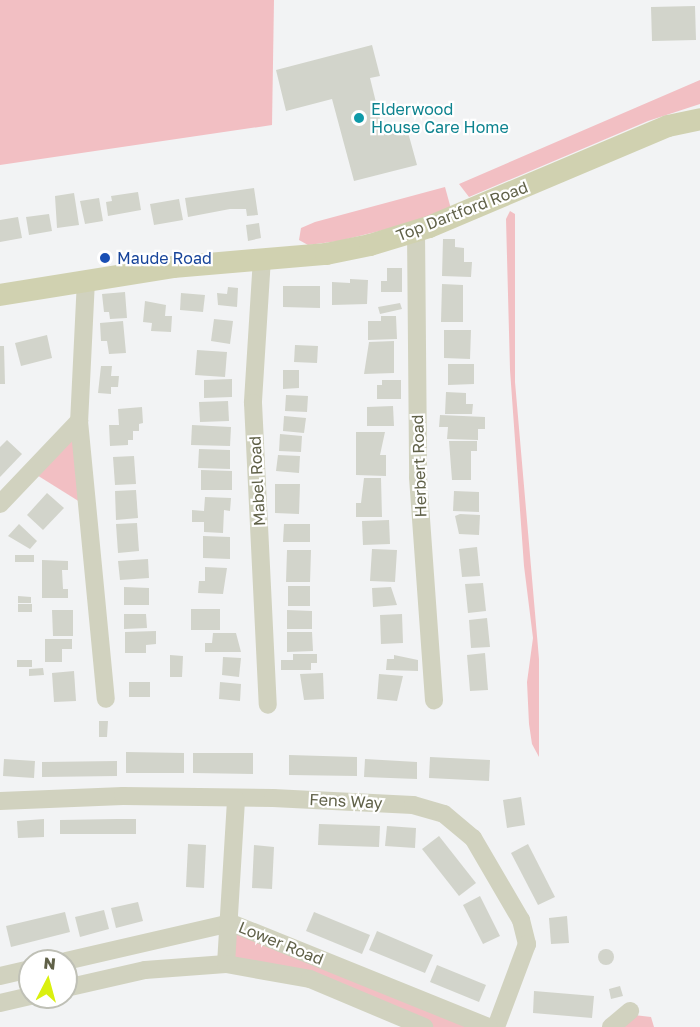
<!DOCTYPE html>
<style>
body{margin:0}
#map{position:relative;width:700px;height:1027px;overflow:hidden;background:#f2f3f4;font-family:"Golos Text",sans-serif}
div>[style]{position:absolute}
.green>*{inset:0;background:#f2bfc3}
.building>*{inset:0;background:#d2d4cb}
.round{border-radius:50%}
.minor>*{height:18px;margin:-9px;padding:0 9px;transform-origin:9px;border-radius:9px;background:#d1d2bf}
.major>*{height:22px;margin:-11px;padding:0 11px;transform-origin:11px;border-radius:11px;background:#d0d1b0}
.dots>*{width:16px;height:16px;translate:-50% -50%;box-sizing:border-box;border:3px solid #fff;border-radius:50%}
span{translate:-50% -50%;white-space:nowrap;text-align:center;line-height:1.15;-webkit-text-stroke:4.5px #fff;paint-order:stroke}
.culture-label{font-size:16px;color:#0d838f}
.left{translate:0 -50%;text-align:left}
.street-label{font-size:16px;color:#606148}
.transit-label{font-size:16px;color:#164399}
.north{position:absolute;left:18px;top:949px;width:60px;height:60px;box-sizing:border-box;background:#fff;border:2px solid #bfc0b6;border-radius:50%;rotate:6deg;font-size:16px;font-weight:700;line-height:24px;text-align:center;color:#606148}
.north::after{content:'';display:block;margin:auto;width:21px;height:27px;background:#daf00f;clip-path:polygon(50% 0,100% 100%,50% 72%,0 100%)}
</style>
<div id="map">
<div class="green">
<div style="clip-path:polygon(0 0,274px 0,272px 125px,0 165px)"></div>
<div style="clip-path:polygon(700px 80px,700px 104px,648px 121px,469px 197px,459px 184px)"></div>
<div style="clip-path:polygon(445px 187px,451px 209px,416px 222px,339px 241px,308px 245px,299px 240px,301px 228px,315px 222px)"></div>
<div style="clip-path:polygon(510px 211px,515px 214px,515px 382px,539px 659px,539px 757px,532px 744px,529px 724px,527px 682px,533px 638px,524px 566px,510px 370px,506px 219px)"></div>
<div style="clip-path:polygon(79px 421px,88px 507px,32px 472px)"></div>
<div style="clip-path:polygon(232px 925px,488px 1027px,424px 1027px,345px 991px,226px 964px)"></div>
<div style="clip-path:polygon(634px 1015px,651px 1017px,654px 1027px,621px 1027px)"></div>
</div>
<div class="building">
<div style="clip-path:polygon(695px 6px,696px 40px,652px 41px,651px 7px)"></div>
<div style="clip-path:polygon(372px 45px,380px 76px,370px 78px,383px 131px,406px 125px,417px 165px,354px 181px,332px 99px,286px 111px,276px 70px)"></div>
<div style="clip-path:polygon(254px 188px,258px 215px,247px 216px,246px 209px,230px 209px,188px 217px,185px 198px)"></div>
<div style="clip-path:polygon(138px 192px,141px 210px,108px 216px,106px 202px,112px 201px,111px 196px)"></div>
<div style="clip-path:polygon(74px 193px,79px 225px,57px 228px,55px 196px)"></div>
<div style="clip-path:polygon(99px 198px,103px 221px,85px 224px,80px 201px)"></div>
<div style="clip-path:polygon(179px 199px,183px 220px,154px 225px,150px 204px)"></div>
<div style="clip-path:polygon(49px 214px,52px 231px,29px 235px,26px 217px)"></div>
<div style="clip-path:polygon(18px 217px,22px 238px,0 242px,0 220px)"></div>
<div style="clip-path:polygon(259px 223px,261px 238px,248px 241px,246px 225px)"></div>
<div style="clip-path:polygon(443px 239px,455px 239px,455px 247px,464px 248px,464px 262px,472px 262px,471px 277px,442px 276px)"></div>
<div style="clip-path:polygon(387px 268px,402px 268px,402px 292px,381px 292px,381px 281px,387px 281px)"></div>
<div style="clip-path:polygon(350px 279px,368px 280px,367px 304px,332px 305px,332px 282px,350px 283px)"></div>
<div style="clip-path:polygon(442px 284px,463px 285px,463px 322px,441px 322px)"></div>
<div style="clip-path:polygon(283px 286px,320px 286px,320px 308px,283px 307px)"></div>
<div style="clip-path:polygon(228px 287px,238px 288px,237px 307px,218px 305px,217px 293px,227px 294px)"></div>
<div style="clip-path:polygon(125px 292px,127px 318px,110px 319px,109px 312px,104px 312px,102px 294px)"></div>
<div style="clip-path:polygon(181px 293px,205px 295px,203px 312px,180px 310px)"></div>
<div style="clip-path:polygon(145px 301px,166px 305px,165px 316px,172px 316px,171px 332px,151px 331px,152px 323px,143px 322px)"></div>
<div style="clip-path:polygon(400px 303px,402px 309px,380px 314px,378px 307px)"></div>
<div style="clip-path:polygon(381px 316px,396px 316px,397px 339px,368px 340px,368px 321px,381px 321px)"></div>
<div style="clip-path:polygon(214px 319px,233px 321px,230px 344px,211px 341px)"></div>
<div style="clip-path:polygon(123px 321px,126px 353px,109px 354px,107px 341px,101px 341px,100px 323px)"></div>
<div style="clip-path:polygon(444px 330px,471px 330px,470px 359px,444px 358px)"></div>
<div style="clip-path:polygon(47px 335px,52px 358px,21px 366px,15px 343px)"></div>
<div style="clip-path:polygon(394px 341px,394px 373px,364px 374px,369px 342px)"></div>
<div style="clip-path:polygon(295px 345px,318px 346px,317px 363px,294px 362px)"></div>
<div style="clip-path:polygon(0 346px,4px 346px,5px 384px,0 384px)"></div>
<div style="clip-path:polygon(197px 350px,227px 352px,225px 377px,195px 375px)"></div>
<div style="clip-path:polygon(448px 364px,474px 364px,474px 384px,448px 385px)"></div>
<div style="clip-path:polygon(101px 366px,112px 366px,111px 376px,119px 376px,118px 387px,111px 387px,111px 394px,98px 393px)"></div>
<div style="clip-path:polygon(283px 370px,299px 370px,299px 388px,283px 389px)"></div>
<div style="clip-path:polygon(232px 379px,232px 397px,204px 398px,204px 380px)"></div>
<div style="clip-path:polygon(382px 380px,401px 380px,401px 399px,377px 399px,377px 385px,382px 385px)"></div>
<div style="clip-path:polygon(446px 392px,466px 393px,466px 404px,473px 404px,472px 414px,445px 414px)"></div>
<div style="clip-path:polygon(286px 395px,308px 396px,307px 412px,285px 411px)"></div>
<div style="clip-path:polygon(228px 401px,229px 421px,200px 422px,199px 402px)"></div>
<div style="clip-path:polygon(393px 406px,394px 426px,367px 426px,367px 407px)"></div>
<div style="clip-path:polygon(142px 407px,143px 423px,139px 424px,139px 431px,133px 431px,133px 440px,128px 440px,128px 445px,110px 446px,109px 425px,119px 425px,118px 409px)"></div>
<div style="clip-path:polygon(440px 415px,485px 417px,485px 429px,478px 429px,478px 440px,447px 439px,448px 427px,439px 427px)"></div>
<div style="clip-path:polygon(284px 416px,306px 418px,304px 433px,283px 431px)"></div>
<div style="clip-path:polygon(192px 425px,231px 427px,230px 446px,191px 445px)"></div>
<div style="clip-path:polygon(356px 432px,385px 432px,380px 455px,386px 455px,386px 476px,356px 475px)"></div>
<div style="clip-path:polygon(280px 434px,302px 436px,301px 452px,279px 451px)"></div>
<div style="clip-path:polygon(7px 440px,22px 454px,0 477px,0 447px)"></div>
<div style="clip-path:polygon(449px 441px,477px 441px,477px 451px,471px 451px,471px 480px,452px 480px)"></div>
<div style="clip-path:polygon(199px 449px,230px 450px,230px 469px,198px 468px)"></div>
<div style="clip-path:polygon(278px 455px,300px 456px,299px 473px,276px 471px)"></div>
<div style="clip-path:polygon(134px 456px,136px 484px,115px 485px,113px 457px)"></div>
<div style="clip-path:polygon(201px 470px,232px 471px,232px 490px,201px 490px)"></div>
<div style="clip-path:polygon(364px 478px,381px 478px,382px 517px,356px 517px,356px 503px,361px 503px)"></div>
<div style="clip-path:polygon(275px 484px,300px 484px,299px 514px,275px 513px)"></div>
<div style="clip-path:polygon(136px 490px,138px 518px,116px 520px,115px 491px)"></div>
<div style="clip-path:polygon(454px 491px,479px 492px,479px 512px,453px 511px)"></div>
<div style="clip-path:polygon(47px 493px,64px 508px,43px 530px,27px 515px)"></div>
<div style="clip-path:polygon(205px 497px,231px 498px,230px 511px,224px 510px,223px 533px,204px 532px,204px 522px,192px 522px,192px 510px,204px 511px)"></div>
<div style="clip-path:polygon(460px 514px,480px 515px,479px 535px,459px 534px,455px 516px)"></div>
<div style="clip-path:polygon(389px 520px,390px 544px,363px 545px,362px 521px)"></div>
<div style="clip-path:polygon(137px 523px,139px 551px,118px 553px,116px 524px)"></div>
<div style="clip-path:polygon(19px 524px,37px 541px,30px 549px,8px 536px)"></div>
<div style="clip-path:polygon(284px 524px,310px 524px,310px 542px,283px 542px)"></div>
<div style="clip-path:polygon(203px 536px,230px 537px,230px 559px,203px 558px)"></div>
<div style="clip-path:polygon(477px 547px,480px 576px,462px 577px,459px 549px)"></div>
<div style="clip-path:polygon(372px 549px,397px 550px,395px 582px,370px 581px)"></div>
<div style="clip-path:polygon(287px 550px,311px 550px,310px 582px,286px 582px)"></div>
<div style="clip-path:polygon(15px 555px,34px 555px,34px 562px,15px 562px)"></div>
<div style="clip-path:polygon(148px 559px,149px 578px,120px 580px,118px 561px)"></div>
<div style="clip-path:polygon(42px 560px,68px 561px,68px 570px,62px 570px,63px 589px,68px 589px,68px 598px,42px 598px)"></div>
<div style="clip-path:polygon(205px 567px,227px 568px,223px 594px,198px 593px,199px 581px,205px 581px)"></div>
<div style="clip-path:polygon(483px 583px,486px 611px,468px 613px,465px 584px)"></div>
<div style="clip-path:polygon(288px 586px,310px 586px,310px 606px,288px 606px)"></div>
<div style="clip-path:polygon(124px 587px,149px 588px,149px 605px,124px 605px)"></div>
<div style="clip-path:polygon(391px 587px,397px 605px,373px 607px,372px 588px)"></div>
<div style="clip-path:polygon(18px 596px,31px 597px,31px 603px,18px 603px)"></div>
<div style="clip-path:polygon(18px 604px,32px 604px,32px 612px,18px 612px)"></div>
<div style="clip-path:polygon(191px 609px,220px 609px,220px 630px,191px 630px)"></div>
<div style="clip-path:polygon(52px 610px,73px 610px,73px 636px,53px 636px)"></div>
<div style="clip-path:polygon(287px 610px,312px 611px,312px 629px,287px 629px)"></div>
<div style="clip-path:polygon(124px 614px,146px 614px,147px 628px,124px 629px)"></div>
<div style="clip-path:polygon(402px 614px,403px 643px,381px 644px,380px 615px)"></div>
<div style="clip-path:polygon(487px 618px,490px 647px,471px 648px,469px 620px)"></div>
<div style="clip-path:polygon(156px 631px,156px 644px,146px 645px,146px 653px,125px 653px,125px 632px)"></div>
<div style="clip-path:polygon(287px 632px,312px 632px,313px 651px,287px 652px)"></div>
<div style="clip-path:polygon(213px 633px,236px 633px,241px 652px,205px 652px,205px 643px,212px 643px)"></div>
<div style="clip-path:polygon(45px 639px,72px 639px,72px 649px,62px 649px,62px 662px,45px 662px)"></div>
<div style="clip-path:polygon(485px 653px,488px 690px,470px 691px,467px 655px)"></div>
<div style="clip-path:polygon(293px 654px,317px 654px,317px 663px,311px 663px,311px 670px,281px 670px,281px 660px,293px 660px)"></div>
<div style="clip-path:polygon(170px 655px,183px 656px,182px 677px,170px 677px)"></div>
<div style="clip-path:polygon(394px 655px,418px 660px,418px 671px,386px 670px,387px 659px,394px 659px)"></div>
<div style="clip-path:polygon(223px 657px,241px 658px,239px 677px,222px 675px)"></div>
<div style="clip-path:polygon(17px 660px,32px 660px,32px 667px,17px 667px)"></div>
<div style="clip-path:polygon(43px 668px,44px 675px,29px 676px,29px 669px)"></div>
<div style="clip-path:polygon(74px 671px,76px 701px,54px 702px,52px 673px)"></div>
<div style="clip-path:polygon(323px 673px,324px 699px,304px 700px,300px 674px)"></div>
<div style="clip-path:polygon(379px 674px,403px 676px,397px 701px,377px 699px)"></div>
<div style="clip-path:polygon(129px 682px,150px 682px,150px 697px,129px 697px)"></div>
<div style="clip-path:polygon(220px 682px,241px 684px,240px 701px,219px 699px)"></div>
<div style="clip-path:polygon(99px 721px,108px 721px,107px 737px,99px 737px)"></div>
<div style="clip-path:polygon(126px 752px,184px 753px,184px 773px,126px 773px)"></div>
<div style="clip-path:polygon(193px 753px,253px 753px,253px 774px,193px 773px)"></div>
<div style="clip-path:polygon(289px 755px,357px 757px,357px 776px,289px 775px)"></div>
<div style="clip-path:polygon(430px 757px,490px 760px,489px 781px,429px 778px)"></div>
<div style="clip-path:polygon(4px 759px,35px 761px,34px 778px,3px 776px)"></div>
<div style="clip-path:polygon(365px 759px,417px 762px,417px 779px,364px 777px)"></div>
<div style="clip-path:polygon(117px 761px,117px 776px,42px 777px,42px 762px)"></div>
<div style="clip-path:polygon(521px 797px,525px 825px,507px 828px,503px 800px)"></div>
<div style="clip-path:polygon(44px 819px,44px 837px,18px 838px,17px 821px)"></div>
<div style="clip-path:polygon(117px 819px,136px 819px,136px 834px,60px 834px,60px 820px)"></div>
<div style="clip-path:polygon(319px 824px,380px 826px,379px 847px,318px 845px)"></div>
<div style="clip-path:polygon(387px 826px,416px 828px,415px 848px,385px 846px)"></div>
<div style="clip-path:polygon(439px 836px,476px 883px,459px 896px,422px 849px)"></div>
<div style="clip-path:polygon(188px 844px,206px 845px,204px 888px,186px 887px)"></div>
<div style="clip-path:polygon(528px 844px,555px 897px,538px 905px,511px 853px)"></div>
<div style="clip-path:polygon(254px 845px,274px 847px,272px 889px,252px 888px)"></div>
<div style="clip-path:polygon(480px 896px,500px 936px,483px 944px,463px 905px)"></div>
<div style="clip-path:polygon(138px 902px,143px 921px,116px 928px,111px 908px)"></div>
<div style="clip-path:polygon(104px 910px,109px 929px,80px 937px,75px 917px)"></div>
<div style="clip-path:polygon(65px 912px,70px 932px,11px 947px,6px 926px)"></div>
<div style="clip-path:polygon(314px 912px,370px 935px,362px 954px,306px 931px)"></div>
<div style="clip-path:polygon(567px 916px,569px 943px,551px 944px,549px 918px)"></div>
<div style="clip-path:polygon(377px 931px,433px 955px,425px 973px,369px 950px)"></div>
<div class="round" style="left:598px;top:949px;width:16px;height:16px"></div>
<div style="clip-path:polygon(437px 965px,486px 985px,479px 1002px,430px 982px)"></div>
<div style="clip-path:polygon(620px 986px,623px 996px,611px 999px,609px 989px)"></div>
<div style="clip-path:polygon(534px 991px,594px 996px,592px 1018px,533px 1013px)"></div>
</div>
<div class="minor">
<div style="left:416px;top:231px;width:246px;rotate:89.5deg"></div>
<div style="left:418px;top:477px;width:224px;rotate:85.9deg"></div>
<div style="left:262px;top:258px;width:145px;rotate:93.6deg"></div>
<div style="left:253px;top:403px;width:302px;rotate:87.2deg"></div>
<div style="left:86px;top:280px;width:141px;rotate:92.8deg"></div>
<div style="left:79px;top:421px;width:279px;rotate:84.5deg"></div>
<div style="left:0;top:504px;width:115px;rotate:-46.4deg"></div>
<div style="left:0;top:801px;width:123px;rotate:-2.3deg"></div>
<div style="left:123px;top:796px;width:150px;rotate:0.8deg"></div>
<div style="left:273px;top:798px;width:140px;rotate:2.9deg"></div>
<div style="left:413px;top:805px;width:32px;rotate:16deg"></div>
<div style="left:444px;top:814px;width:38px;rotate:40deg"></div>
<div style="left:473px;top:838px;width:95px;rotate:59.7deg"></div>
<div style="left:521px;top:920px;width:25px;rotate:76deg"></div>
<div style="left:527px;top:944px;width:89px;rotate:110.5deg"></div>
<div style="left:66px;top:961px;width:169px;rotate:-13deg"></div>
<div style="left:231px;top:923px;width:278px;rotate:22deg"></div>
<div style="left:226px;top:964px;width:164px;rotate:-86.5deg"></div>
<div style="left:0;top:976px;width:31px;rotate:-13deg"></div>
<div style="left:66px;top:988px;width:81px;rotate:-12.8deg"></div>
<div style="left:145px;top:970px;width:81px;rotate:-4.2deg"></div>
<div style="left:226px;top:964px;width:85px;rotate:10.1deg"></div>
<div style="left:310px;top:979px;width:124px;rotate:22.8deg"></div>
<div style="left:0;top:1003px;width:31px;rotate:-13deg"></div>
<div style="left:611px;top:1027px;width:25px;rotate:-40deg"></div>
</div>
<div class="major">
<div style="left:0;top:295px;width:175px;rotate:-9.2deg"></div>
<div style="left:173px;top:267px;width:154px;rotate:-4.9deg"></div>
<div style="left:326px;top:254px;width:45px;rotate:-11.6deg"></div>
<div style="left:370px;top:245px;width:62px;rotate:-17deg"></div>
<div style="left:429px;top:227px;width:259px;rotate:-22.9deg"></div>
<div style="left:668px;top:126px;width:33px;rotate:-12deg"></div>
</div>
<div class="dots">
<div style="left:359px;top:118px;background:#0f9aa8"></div>
<div style="left:105px;top:258px;background:#1a4fb4"></div>
</div>
<div class="culture-label">
<span class="left" style="left:371px;top:118px">Elderwood<br>House Care Home</span>
</div>
<div class="street-label">
<span style="left:462px;top:211px;rotate:-21deg">Top Dartford Road</span>
<span style="left:419px;top:466px;rotate:-92deg">Herbert Road</span>
<span style="left:257px;top:481px;rotate:-93deg">Mabel Road</span>
<span style="left:346px;top:801px;rotate:3deg">Fens Way</span>
<span style="left:281px;top:943px;rotate:22deg">Lower Road</span>
</div>
<div class="transit-label">
<span class="left" style="left:117px;top:258px">Maude Road</span>
</div>
<div class="north">N</div>
</div>
